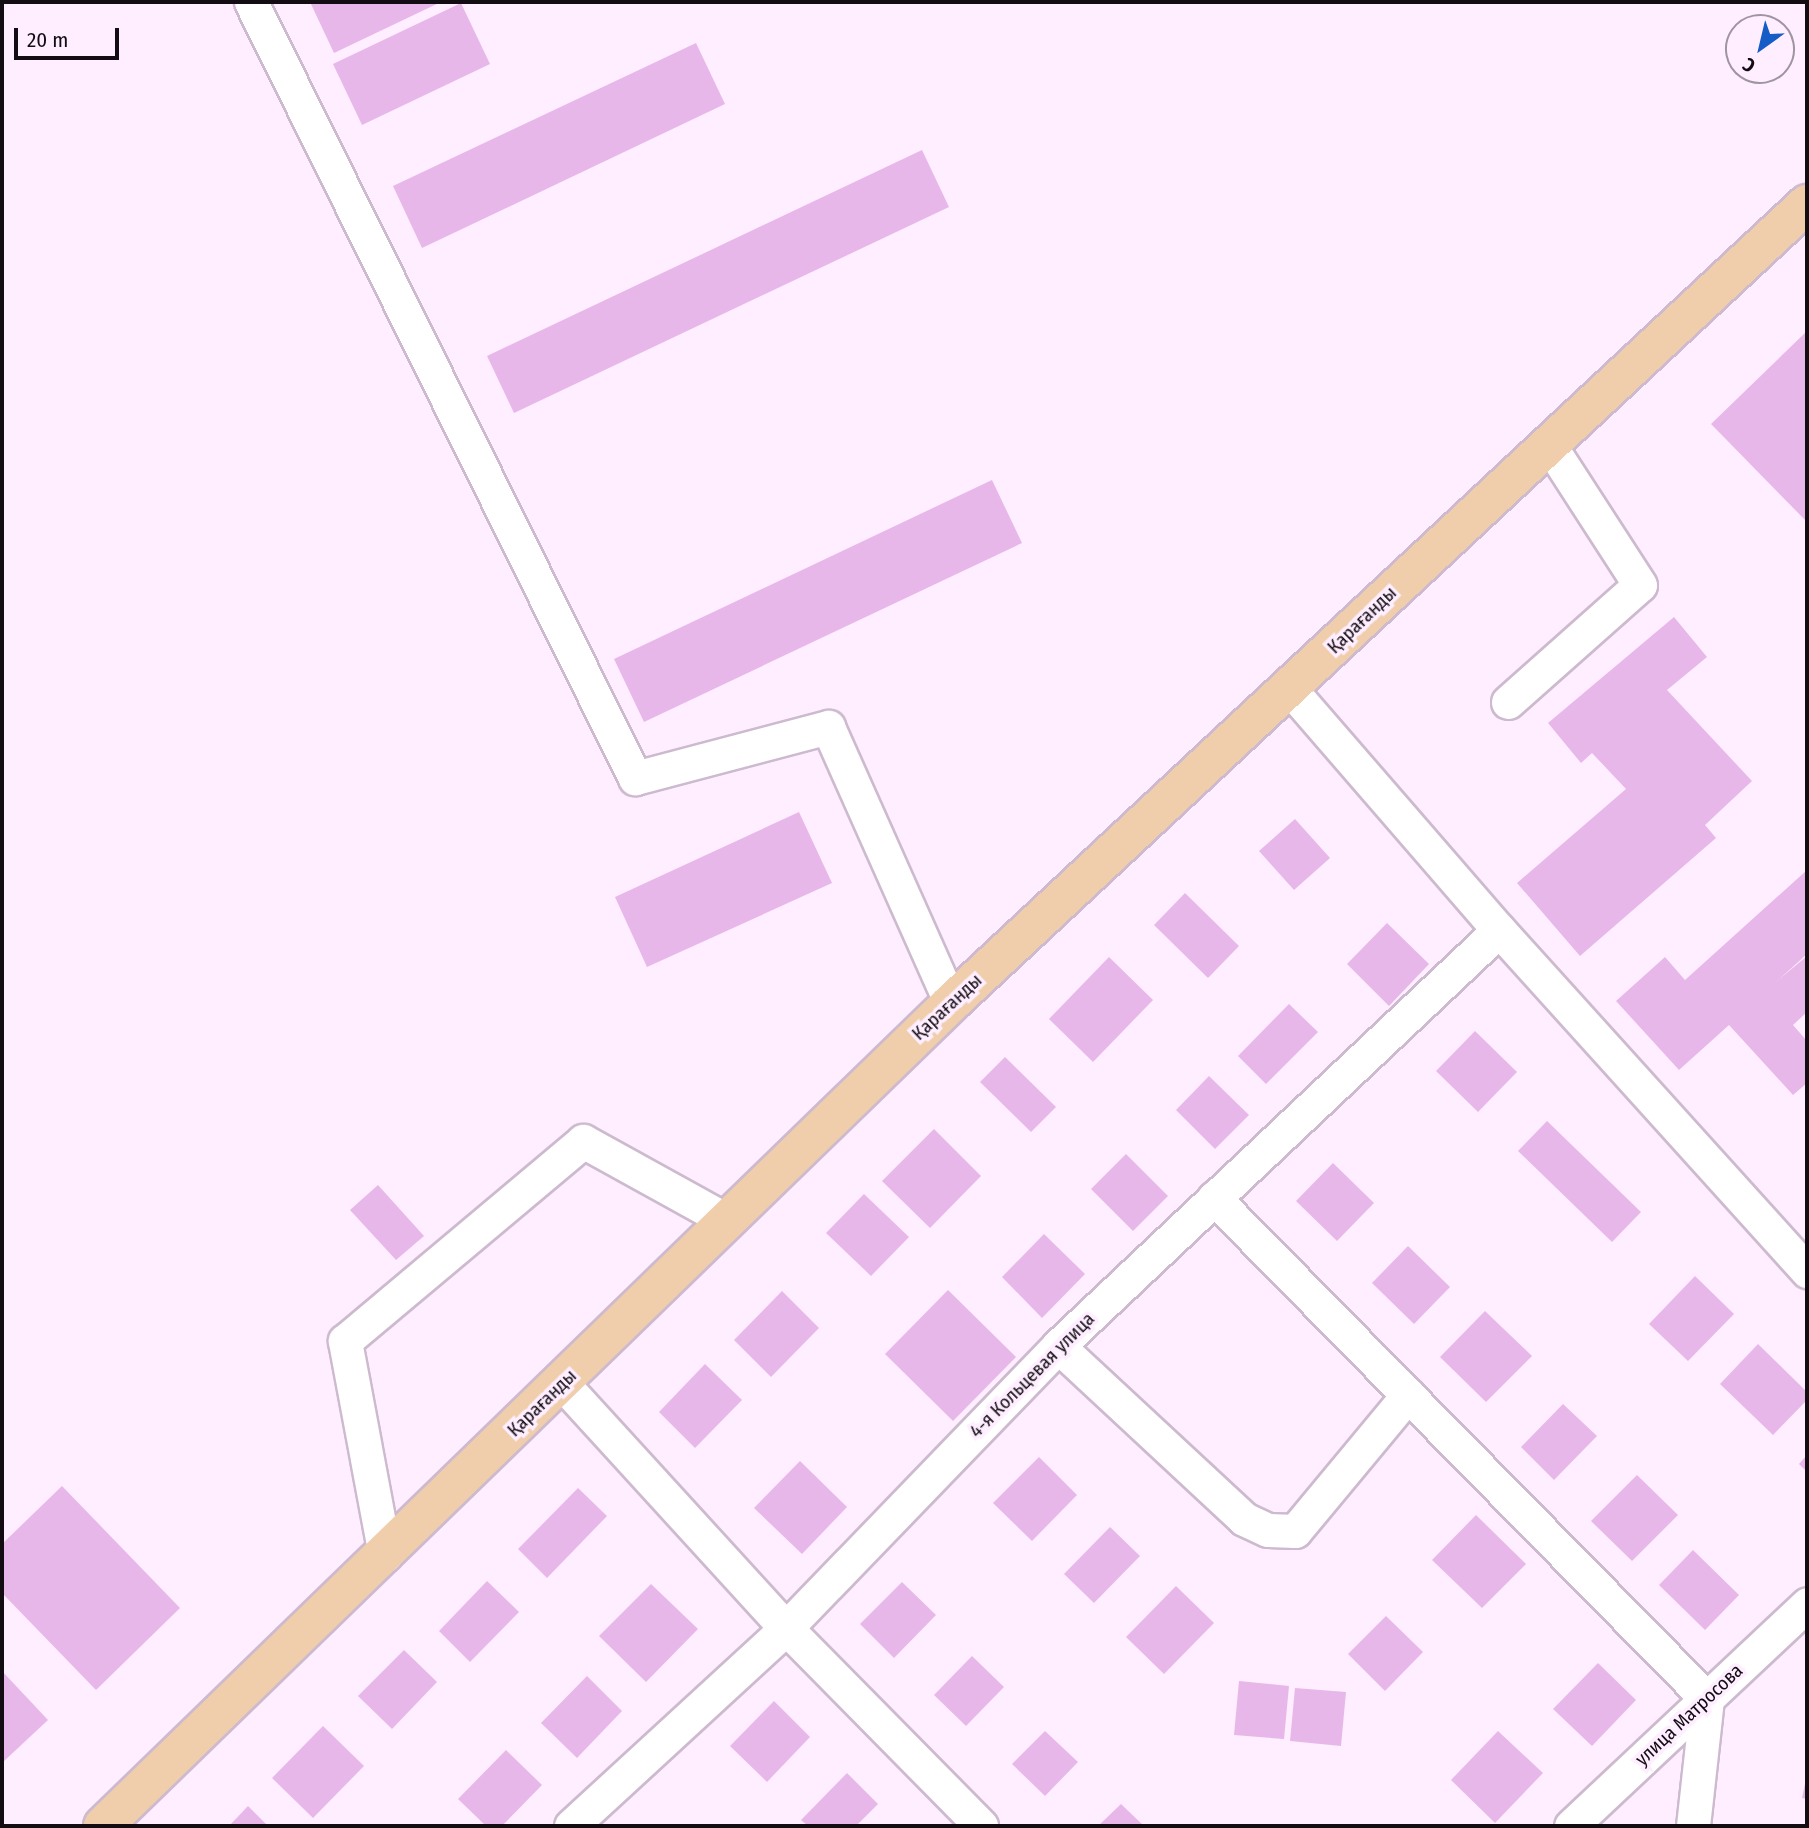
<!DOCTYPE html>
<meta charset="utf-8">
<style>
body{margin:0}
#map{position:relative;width:1809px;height:1828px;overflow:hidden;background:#feeeff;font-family:"Fira Sans Condensed",sans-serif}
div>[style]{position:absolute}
.building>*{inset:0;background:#e8b7ea}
.roads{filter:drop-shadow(2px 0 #cdbace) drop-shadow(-2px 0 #cdbace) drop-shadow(0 2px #cdbace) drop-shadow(0 -2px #cdbace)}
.minor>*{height:33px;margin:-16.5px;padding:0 16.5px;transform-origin:16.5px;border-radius:16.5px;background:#fff}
.major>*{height:38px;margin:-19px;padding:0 19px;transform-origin:19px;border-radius:19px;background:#f0ceac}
span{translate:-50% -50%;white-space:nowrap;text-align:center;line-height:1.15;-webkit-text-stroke:7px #feeeff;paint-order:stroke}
.street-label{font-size:19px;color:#130d13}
.frame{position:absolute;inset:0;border:4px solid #130d13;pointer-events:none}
.north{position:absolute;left:1725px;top:14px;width:70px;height:70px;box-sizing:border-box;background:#feeeff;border:2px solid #a094a1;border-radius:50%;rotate:214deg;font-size:19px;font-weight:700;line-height:28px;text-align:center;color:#130d13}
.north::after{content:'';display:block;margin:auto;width:24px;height:32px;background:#165cc7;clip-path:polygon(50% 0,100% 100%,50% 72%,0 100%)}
.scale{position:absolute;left:14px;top:28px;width:105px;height:32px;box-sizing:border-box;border:4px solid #130d13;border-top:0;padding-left:9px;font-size:21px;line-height:24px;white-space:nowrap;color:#130d13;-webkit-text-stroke:5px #feeeff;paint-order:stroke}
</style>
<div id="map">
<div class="building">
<div style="clip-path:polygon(310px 2px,441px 2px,334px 53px)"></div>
<div style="clip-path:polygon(461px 3px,490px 64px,362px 125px,333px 64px)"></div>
<div style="clip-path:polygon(696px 43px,725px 104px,422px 248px,393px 186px)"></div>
<div style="clip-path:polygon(922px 150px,949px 207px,514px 413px,487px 356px)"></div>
<div style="clip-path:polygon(1807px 331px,1807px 520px,1806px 521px,1711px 424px)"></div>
<div style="clip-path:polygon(992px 480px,1022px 543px,644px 722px,614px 659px)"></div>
<div style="clip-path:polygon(1674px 617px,1707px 657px,1667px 690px,1752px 781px,1705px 825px,1716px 838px,1580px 956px,1517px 883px,1626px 789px,1592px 753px,1581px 763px,1548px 723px)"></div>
<div style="clip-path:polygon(799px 812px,832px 883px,647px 967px,615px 897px)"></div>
<div style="clip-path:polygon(1295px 819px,1330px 858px,1294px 890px,1259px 851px)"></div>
<div style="clip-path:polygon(1807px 870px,1807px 954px,1776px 982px,1807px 956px,1807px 1012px,1793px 1025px,1807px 1041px,1807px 1083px,1793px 1095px,1729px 1025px,1679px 1070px,1616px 1001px,1665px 957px,1685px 980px)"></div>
<div style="clip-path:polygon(1185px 893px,1239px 946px,1208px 978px,1154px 925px)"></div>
<div style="clip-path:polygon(1387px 923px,1429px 964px,1389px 1006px,1347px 964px)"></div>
<div style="clip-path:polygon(1109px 957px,1153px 1000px,1093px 1062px,1049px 1019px)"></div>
<div style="clip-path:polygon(1289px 1004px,1318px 1032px,1266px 1084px,1238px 1056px)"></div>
<div style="clip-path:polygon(1475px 1031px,1517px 1072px,1478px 1112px,1436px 1071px)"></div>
<div style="clip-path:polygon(1005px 1057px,1056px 1107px,1031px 1132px,980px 1082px)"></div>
<div style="clip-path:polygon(1209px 1076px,1249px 1115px,1215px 1149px,1176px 1110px)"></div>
<div style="clip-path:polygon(1547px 1121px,1641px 1212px,1612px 1242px,1518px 1151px)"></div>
<div style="clip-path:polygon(934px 1129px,981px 1176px,930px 1228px,882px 1181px)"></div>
<div style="clip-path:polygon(1126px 1154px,1168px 1196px,1133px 1231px,1091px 1189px)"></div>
<div style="clip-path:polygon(1333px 1163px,1374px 1203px,1337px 1241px,1296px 1201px)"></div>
<div style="clip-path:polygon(378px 1185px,424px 1236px,396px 1260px,350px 1210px)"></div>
<div style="clip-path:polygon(864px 1194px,909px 1237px,871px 1276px,826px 1233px)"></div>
<div style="clip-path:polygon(1044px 1234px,1085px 1274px,1042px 1318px,1002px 1277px)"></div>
<div style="clip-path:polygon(1408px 1246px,1450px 1287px,1414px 1324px,1372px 1283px)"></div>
<div style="clip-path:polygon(1695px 1276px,1734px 1314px,1688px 1361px,1649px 1324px)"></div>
<div style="clip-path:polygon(948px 1290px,1016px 1357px,953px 1421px,885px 1354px)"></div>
<div style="clip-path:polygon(782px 1291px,819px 1328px,771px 1377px,734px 1340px)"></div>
<div style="clip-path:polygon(1485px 1311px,1532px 1356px,1486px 1402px,1440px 1357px)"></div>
<div style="clip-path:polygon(1758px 1344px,1807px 1392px,1807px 1400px,1773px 1435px,1720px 1384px)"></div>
<div style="clip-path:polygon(705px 1364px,742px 1400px,695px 1448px,659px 1412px)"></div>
<div style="clip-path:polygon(1563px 1404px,1597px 1436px,1554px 1480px,1521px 1447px)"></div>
<div style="clip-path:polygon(1807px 1455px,1807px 1472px,1799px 1464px)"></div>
<div style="clip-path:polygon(1039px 1457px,1077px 1495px,1032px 1541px,993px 1503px)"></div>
<div style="clip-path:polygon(800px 1461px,847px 1507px,802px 1554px,754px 1508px)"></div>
<div style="clip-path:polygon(1637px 1475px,1678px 1515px,1632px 1561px,1591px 1521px)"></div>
<div style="clip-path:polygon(62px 1486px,180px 1608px,96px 1690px,2px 1593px,2px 1544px)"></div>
<div style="clip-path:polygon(578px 1488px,607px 1516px,547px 1578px,518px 1549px)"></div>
<div style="clip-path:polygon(1476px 1515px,1526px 1564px,1482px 1608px,1432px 1560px)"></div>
<div style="clip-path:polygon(1110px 1527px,1140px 1556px,1094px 1603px,1064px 1574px)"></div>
<div style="clip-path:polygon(1693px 1550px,1739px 1595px,1705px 1630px,1659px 1585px)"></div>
<div style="clip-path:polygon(487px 1581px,519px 1612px,470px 1662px,439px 1631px)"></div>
<div style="clip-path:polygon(902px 1582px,936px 1615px,894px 1658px,860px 1624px)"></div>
<div style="clip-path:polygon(651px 1584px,698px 1629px,646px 1682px,599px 1636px)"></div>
<div style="clip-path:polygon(1176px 1586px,1214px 1623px,1164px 1674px,1126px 1637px)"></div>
<div style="clip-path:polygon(1386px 1616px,1423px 1652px,1385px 1691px,1348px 1654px)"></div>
<div style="clip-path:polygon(404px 1650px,437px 1682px,392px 1729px,358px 1696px)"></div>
<div style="clip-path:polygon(972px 1656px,1004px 1687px,966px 1726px,934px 1695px)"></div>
<div style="clip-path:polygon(1598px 1663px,1636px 1700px,1592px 1746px,1553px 1709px)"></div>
<div style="clip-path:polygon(2px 1671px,48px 1720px,2px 1763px)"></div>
<div style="clip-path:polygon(587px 1676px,622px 1711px,577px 1758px,541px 1723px)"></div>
<div style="clip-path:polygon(1239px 1681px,1289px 1686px,1284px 1739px,1234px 1735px)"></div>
<div style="clip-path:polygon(1295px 1688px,1346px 1692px,1341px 1746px,1290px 1741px)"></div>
<div style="clip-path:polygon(774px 1701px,810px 1737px,767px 1782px,730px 1746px)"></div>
<div style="clip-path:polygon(323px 1726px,364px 1766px,313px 1818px,272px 1778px)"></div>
<div style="clip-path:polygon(1045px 1731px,1078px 1762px,1045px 1796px,1012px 1764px)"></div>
<div style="clip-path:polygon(1498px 1731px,1543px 1773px,1495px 1823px,1451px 1780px)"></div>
<div style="clip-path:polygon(506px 1750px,542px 1785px,502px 1826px,486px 1826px,458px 1799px)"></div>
<div style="clip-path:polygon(847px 1773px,878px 1804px,856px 1826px,808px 1826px,801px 1820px)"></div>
<div style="clip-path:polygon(1806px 1779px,1807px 1779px,1807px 1799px,1802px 1798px)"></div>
<div style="clip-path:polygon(1121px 1804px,1144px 1826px,1098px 1826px)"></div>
<div style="clip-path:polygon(248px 1806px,268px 1826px,229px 1826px)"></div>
</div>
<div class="roads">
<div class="minor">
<div style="left:251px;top:2px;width:866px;rotate:63.67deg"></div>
<div style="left:635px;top:778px;width:200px;rotate:-14.8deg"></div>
<div style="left:828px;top:727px;width:302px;rotate:66deg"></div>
<div style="left:1290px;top:689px;width:319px;rotate:49.1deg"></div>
<div style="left:1499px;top:930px;width:460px;rotate:47.9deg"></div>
<div style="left:1508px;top:702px;width:176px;rotate:-41.6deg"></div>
<div style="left:1640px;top:585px;width:169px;rotate:-122.9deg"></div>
<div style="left:1214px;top:1198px;width:703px;rotate:45.46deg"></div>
<div style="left:1707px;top:1699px;width:128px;rotate:96.3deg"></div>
<div style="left:1058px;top:1346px;width:254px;rotate:42.9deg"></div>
<div style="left:1244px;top:1519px;width:26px;rotate:25deg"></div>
<div style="left:1268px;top:1530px;width:27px;rotate:2deg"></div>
<div style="left:1295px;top:1531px;width:177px;rotate:-50.3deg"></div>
<div style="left:562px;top:1383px;width:332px;rotate:47.6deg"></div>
<div style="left:786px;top:1628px;width:278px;rotate:45.4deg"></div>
<div style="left:385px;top:1555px;width:218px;rotate:-100.6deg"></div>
<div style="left:345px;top:1341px;width:311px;rotate:-40deg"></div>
<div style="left:583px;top:1141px;width:163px;rotate:28.9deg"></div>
<div style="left:571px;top:1826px;width:292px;rotate:-42.6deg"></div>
<div style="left:786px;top:1628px;width:392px;rotate:-46deg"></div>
<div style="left:1058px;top:1346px;width:606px;rotate:-43.33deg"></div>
<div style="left:1571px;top:1826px;width:324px;rotate:-43.2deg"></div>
</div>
<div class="major">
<div style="left:103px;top:1826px;width:1182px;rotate:-44.14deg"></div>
<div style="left:951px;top:1003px;width:1171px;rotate:-43.03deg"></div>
</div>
</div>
<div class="street-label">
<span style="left:1362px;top:620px;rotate:-44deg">Қарағанды</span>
<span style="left:947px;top:1007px;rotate:-43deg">Қарағанды</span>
<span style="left:1032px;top:1375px;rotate:-45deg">4-я Кольцевая улица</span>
<span style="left:542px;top:1403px;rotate:-44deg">Қарағанды</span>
<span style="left:1689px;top:1715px;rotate:-43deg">улица Матросова</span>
</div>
<div class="frame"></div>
<div class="north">С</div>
<div class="scale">20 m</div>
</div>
